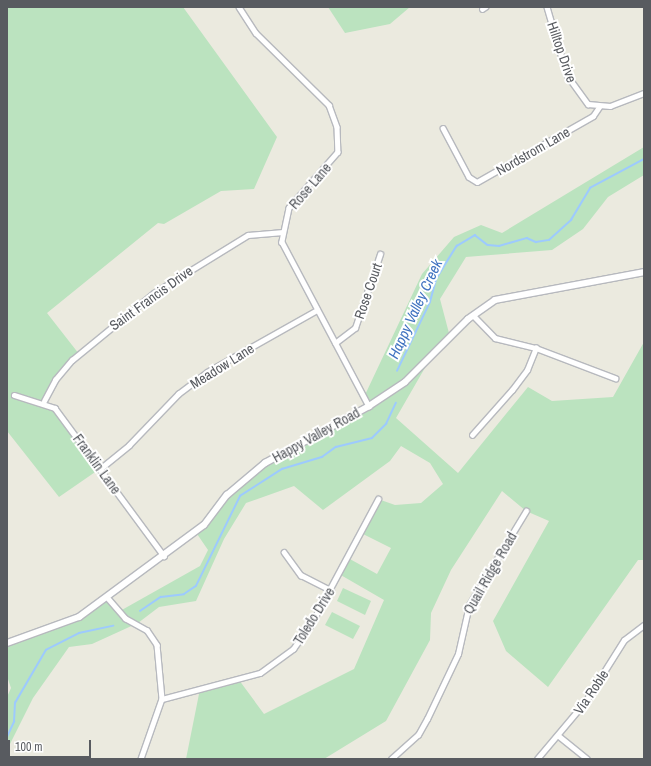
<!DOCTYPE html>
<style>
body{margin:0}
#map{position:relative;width:651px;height:766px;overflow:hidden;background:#ebeadf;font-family:"Archivo Narrow",sans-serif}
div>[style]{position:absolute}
.green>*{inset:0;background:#bbe3bf}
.stream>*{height:1.5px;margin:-0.75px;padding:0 0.75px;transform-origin:0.75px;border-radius:0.75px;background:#9dcafe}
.roads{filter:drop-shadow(1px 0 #b7b9be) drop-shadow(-1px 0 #b7b9be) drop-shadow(0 1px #b7b9be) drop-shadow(0 -1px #b7b9be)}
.street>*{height:4.5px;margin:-2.25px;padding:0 2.25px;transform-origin:2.25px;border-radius:2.25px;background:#fff}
.secondary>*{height:6px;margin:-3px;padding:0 3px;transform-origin:3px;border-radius:3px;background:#fff}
span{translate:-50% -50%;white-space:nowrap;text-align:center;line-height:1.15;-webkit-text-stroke:4px #fff;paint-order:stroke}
.street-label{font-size:14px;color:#585b60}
.water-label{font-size:15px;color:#4073c0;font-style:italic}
.frame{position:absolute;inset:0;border:8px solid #585b60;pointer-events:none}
.scale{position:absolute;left:8px;top:740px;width:83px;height:18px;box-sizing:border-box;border:2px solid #585b60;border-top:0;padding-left:5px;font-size:12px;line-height:14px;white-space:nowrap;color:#585b60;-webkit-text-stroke:3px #fff;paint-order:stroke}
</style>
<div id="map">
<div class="green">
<div style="clip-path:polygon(7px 7px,183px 7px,277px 137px,254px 189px,221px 191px,164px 224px,158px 223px,47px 313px,79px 354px,64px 368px,45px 401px,55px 408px,101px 468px,59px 497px,7px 431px)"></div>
<div style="clip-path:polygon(328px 7px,410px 7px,390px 24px,345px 33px)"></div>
<div style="clip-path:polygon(644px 147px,644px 175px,608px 197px,583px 229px,552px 250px,466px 257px,440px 299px,450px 337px,430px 359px,396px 418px,458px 473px,528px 387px,552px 401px,613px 397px,644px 342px,644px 560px,638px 560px,548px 687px,506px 651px,493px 621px,549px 521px,526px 511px,502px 491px,451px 570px,431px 613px,430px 640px,386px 721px,324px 759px,186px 759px,200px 689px,239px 680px,264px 714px,354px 669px,384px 600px,339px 574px,348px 558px,377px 574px,391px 548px,361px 533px,378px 499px,395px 505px,421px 503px,443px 484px,430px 463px,401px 446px,390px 461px,323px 510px,294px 486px,246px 503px,224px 539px,196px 601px,159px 607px,138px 623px,92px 644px,69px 647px,33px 698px,7px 750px,7px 697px,11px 688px,7px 676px,7px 643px,67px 622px,107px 597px,120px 611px,200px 566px,208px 550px,195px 531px,227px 495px,265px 463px,369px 406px,364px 397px,422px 274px,454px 237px,481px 225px,502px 233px)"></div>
<div style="clip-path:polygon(343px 588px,371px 601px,365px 615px,337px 601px)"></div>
<div style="clip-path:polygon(332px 612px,360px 626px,353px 639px,325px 625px)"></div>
</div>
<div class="stream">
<div style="left:397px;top:371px;width:76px;rotate:-64.4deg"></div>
<div style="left:430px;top:302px;width:24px;rotate:-75deg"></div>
<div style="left:436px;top:279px;width:39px;rotate:-58deg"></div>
<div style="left:457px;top:246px;width:21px;rotate:-31deg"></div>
<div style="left:475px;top:235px;width:16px;rotate:38deg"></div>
<div style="left:488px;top:245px;width:11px;rotate:5deg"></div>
<div style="left:499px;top:246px;width:29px;rotate:-16deg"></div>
<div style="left:527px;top:238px;width:10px;rotate:24deg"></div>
<div style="left:536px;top:242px;width:13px;rotate:-9deg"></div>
<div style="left:549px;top:240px;width:30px;rotate:-42deg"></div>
<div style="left:571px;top:220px;width:37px;rotate:-59deg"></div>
<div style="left:590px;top:188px;width:61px;rotate:-28.2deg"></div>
<div style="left:140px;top:611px;width:25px;rotate:-34deg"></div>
<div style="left:161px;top:597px;width:23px;rotate:-7deg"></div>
<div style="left:184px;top:594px;width:14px;rotate:-34deg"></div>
<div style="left:196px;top:586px;width:100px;rotate:-63.9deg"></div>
<div style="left:240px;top:496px;width:50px;rotate:-32.7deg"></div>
<div style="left:282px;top:469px;width:42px;rotate:-16.7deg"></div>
<div style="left:322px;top:457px;width:17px;rotate:-36deg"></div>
<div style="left:336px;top:447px;width:37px;rotate:-14deg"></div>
<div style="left:372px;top:438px;width:20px;rotate:-45deg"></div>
<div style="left:386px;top:424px;width:23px;rotate:-65deg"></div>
<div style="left:7px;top:737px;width:17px;rotate:-65deg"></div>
<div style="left:14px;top:722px;width:19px;rotate:-87deg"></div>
<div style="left:15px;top:703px;width:61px;rotate:-59.7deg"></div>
<div style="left:46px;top:650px;width:37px;rotate:-27deg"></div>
<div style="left:79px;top:633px;width:35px;rotate:-12deg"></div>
</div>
<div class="roads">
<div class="street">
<div style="left:239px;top:7px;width:31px;rotate:57deg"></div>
<div style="left:256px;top:33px;width:103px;rotate:44.6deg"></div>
<div style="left:329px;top:105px;width:23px;rotate:70deg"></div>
<div style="left:337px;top:127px;width:25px;rotate:88deg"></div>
<div style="left:338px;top:152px;width:74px;rotate:131.2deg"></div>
<div style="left:289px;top:208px;width:35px;rotate:102deg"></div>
<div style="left:282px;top:242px;width:186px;rotate:62.1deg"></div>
<div style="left:547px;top:7px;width:71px;rotate:73.6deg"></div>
<div style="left:567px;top:75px;width:36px;rotate:54deg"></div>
<div style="left:588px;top:104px;width:22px;rotate:5deg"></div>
<div style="left:610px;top:106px;width:36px;rotate:-21deg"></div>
<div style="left:482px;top:9px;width:4px;rotate:-34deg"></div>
<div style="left:443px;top:128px;width:55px;rotate:62deg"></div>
<div style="left:469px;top:177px;width:9px;rotate:32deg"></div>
<div style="left:477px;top:182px;width:133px;rotate:-29.6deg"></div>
<div style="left:593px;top:116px;width:11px;rotate:-56deg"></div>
<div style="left:473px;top:315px;width:32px;rotate:46deg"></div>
<div style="left:495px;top:338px;width:42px;rotate:13.7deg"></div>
<div style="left:536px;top:348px;width:85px;rotate:20.8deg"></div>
<div style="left:335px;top:343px;width:25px;rotate:-37deg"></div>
<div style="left:355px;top:328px;width:78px;rotate:-71.3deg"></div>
<div style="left:14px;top:395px;width:43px;rotate:17.6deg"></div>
<div style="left:55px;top:408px;width:184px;rotate:53.6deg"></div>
<div style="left:44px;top:401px;width:24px;rotate:-62deg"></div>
<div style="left:55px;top:380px;width:26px;rotate:-50deg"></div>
<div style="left:72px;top:360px;width:106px;rotate:-39.3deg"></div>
<div style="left:154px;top:293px;width:110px;rotate:-31.7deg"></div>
<div style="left:248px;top:235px;width:35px;rotate:-5deg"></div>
<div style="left:472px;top:435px;width:60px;rotate:-48.4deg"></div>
<div style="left:512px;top:390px;width:25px;rotate:-53deg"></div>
<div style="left:527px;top:370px;width:24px;rotate:-68deg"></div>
<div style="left:101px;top:468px;width:36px;rotate:-39deg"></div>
<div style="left:129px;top:445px;width:71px;rotate:-46.1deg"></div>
<div style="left:178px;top:394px;width:36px;rotate:-37deg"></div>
<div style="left:207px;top:372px;width:126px;rotate:-29.4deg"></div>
<div style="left:284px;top:552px;width:29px;rotate:54deg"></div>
<div style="left:301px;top:575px;width:34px;rotate:27deg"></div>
<div style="left:107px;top:597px;width:28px;rotate:49deg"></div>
<div style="left:125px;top:618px;width:25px;rotate:29deg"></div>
<div style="left:147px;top:630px;width:18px;rotate:56deg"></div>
<div style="left:157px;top:645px;width:54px;rotate:84.7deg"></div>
<div style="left:162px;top:699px;width:64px;rotate:109.3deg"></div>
<div style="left:162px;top:699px;width:101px;rotate:-14.9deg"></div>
<div style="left:260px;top:673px;width:41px;rotate:-36deg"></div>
<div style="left:293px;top:649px;width:29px;rotate:-54deg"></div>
<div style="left:310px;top:626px;width:144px;rotate:-61.8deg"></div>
<div style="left:559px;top:736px;width:36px;rotate:39deg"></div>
<div style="left:391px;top:759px;width:36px;rotate:-42deg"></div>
<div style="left:418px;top:735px;width:18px;rotate:-61deg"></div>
<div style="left:427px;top:719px;width:72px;rotate:-64.5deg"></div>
<div style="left:458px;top:654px;width:50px;rotate:-77.3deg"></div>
<div style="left:469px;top:605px;width:110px;rotate:-58.8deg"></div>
<div style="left:537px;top:759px;width:75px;rotate:-49.9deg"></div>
<div style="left:585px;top:702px;width:73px;rotate:-57.8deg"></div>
<div style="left:624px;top:640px;width:25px;rotate:-37deg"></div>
</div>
<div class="secondary">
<div style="left:7px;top:643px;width:77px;rotate:-19.9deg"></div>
<div style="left:79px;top:617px;width:155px;rotate:-36.4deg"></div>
<div style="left:204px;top:525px;width:38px;rotate:-53deg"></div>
<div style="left:227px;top:495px;width:50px;rotate:-40.1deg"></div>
<div style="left:265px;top:463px;width:119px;rotate:-28.7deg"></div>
<div style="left:369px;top:406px;width:43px;rotate:-33.7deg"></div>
<div style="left:405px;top:382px;width:89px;rotate:-45deg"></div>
<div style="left:468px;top:319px;width:33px;rotate:-35deg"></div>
<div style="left:495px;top:300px;width:152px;rotate:-10.6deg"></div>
</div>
</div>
<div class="street-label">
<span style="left:562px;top:52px;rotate:71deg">Hilltop Drive</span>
<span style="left:533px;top:151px;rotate:-30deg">Nordstrom Lane</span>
<span style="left:310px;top:186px;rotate:-49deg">Rose Lane</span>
<span style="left:368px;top:291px;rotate:-71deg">Rose Court</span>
<span style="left:151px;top:298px;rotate:-36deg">Saint Francis Drive</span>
<span style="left:222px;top:366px;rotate:-32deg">Meadow Lane</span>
<span style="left:316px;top:435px;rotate:-29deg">Happy Valley Road</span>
<span style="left:97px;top:464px;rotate:54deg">Franklin Lane</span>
<span style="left:490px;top:573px;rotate:-60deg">Quail Ridge Road</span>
<span style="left:314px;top:616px;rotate:-58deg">Toledo Drive</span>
<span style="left:591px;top:692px;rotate:-56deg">Via Roble</span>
</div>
<div class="water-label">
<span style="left:415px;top:309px;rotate:-65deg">Happy Valley Creek</span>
</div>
<div class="frame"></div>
<div class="scale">100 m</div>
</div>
